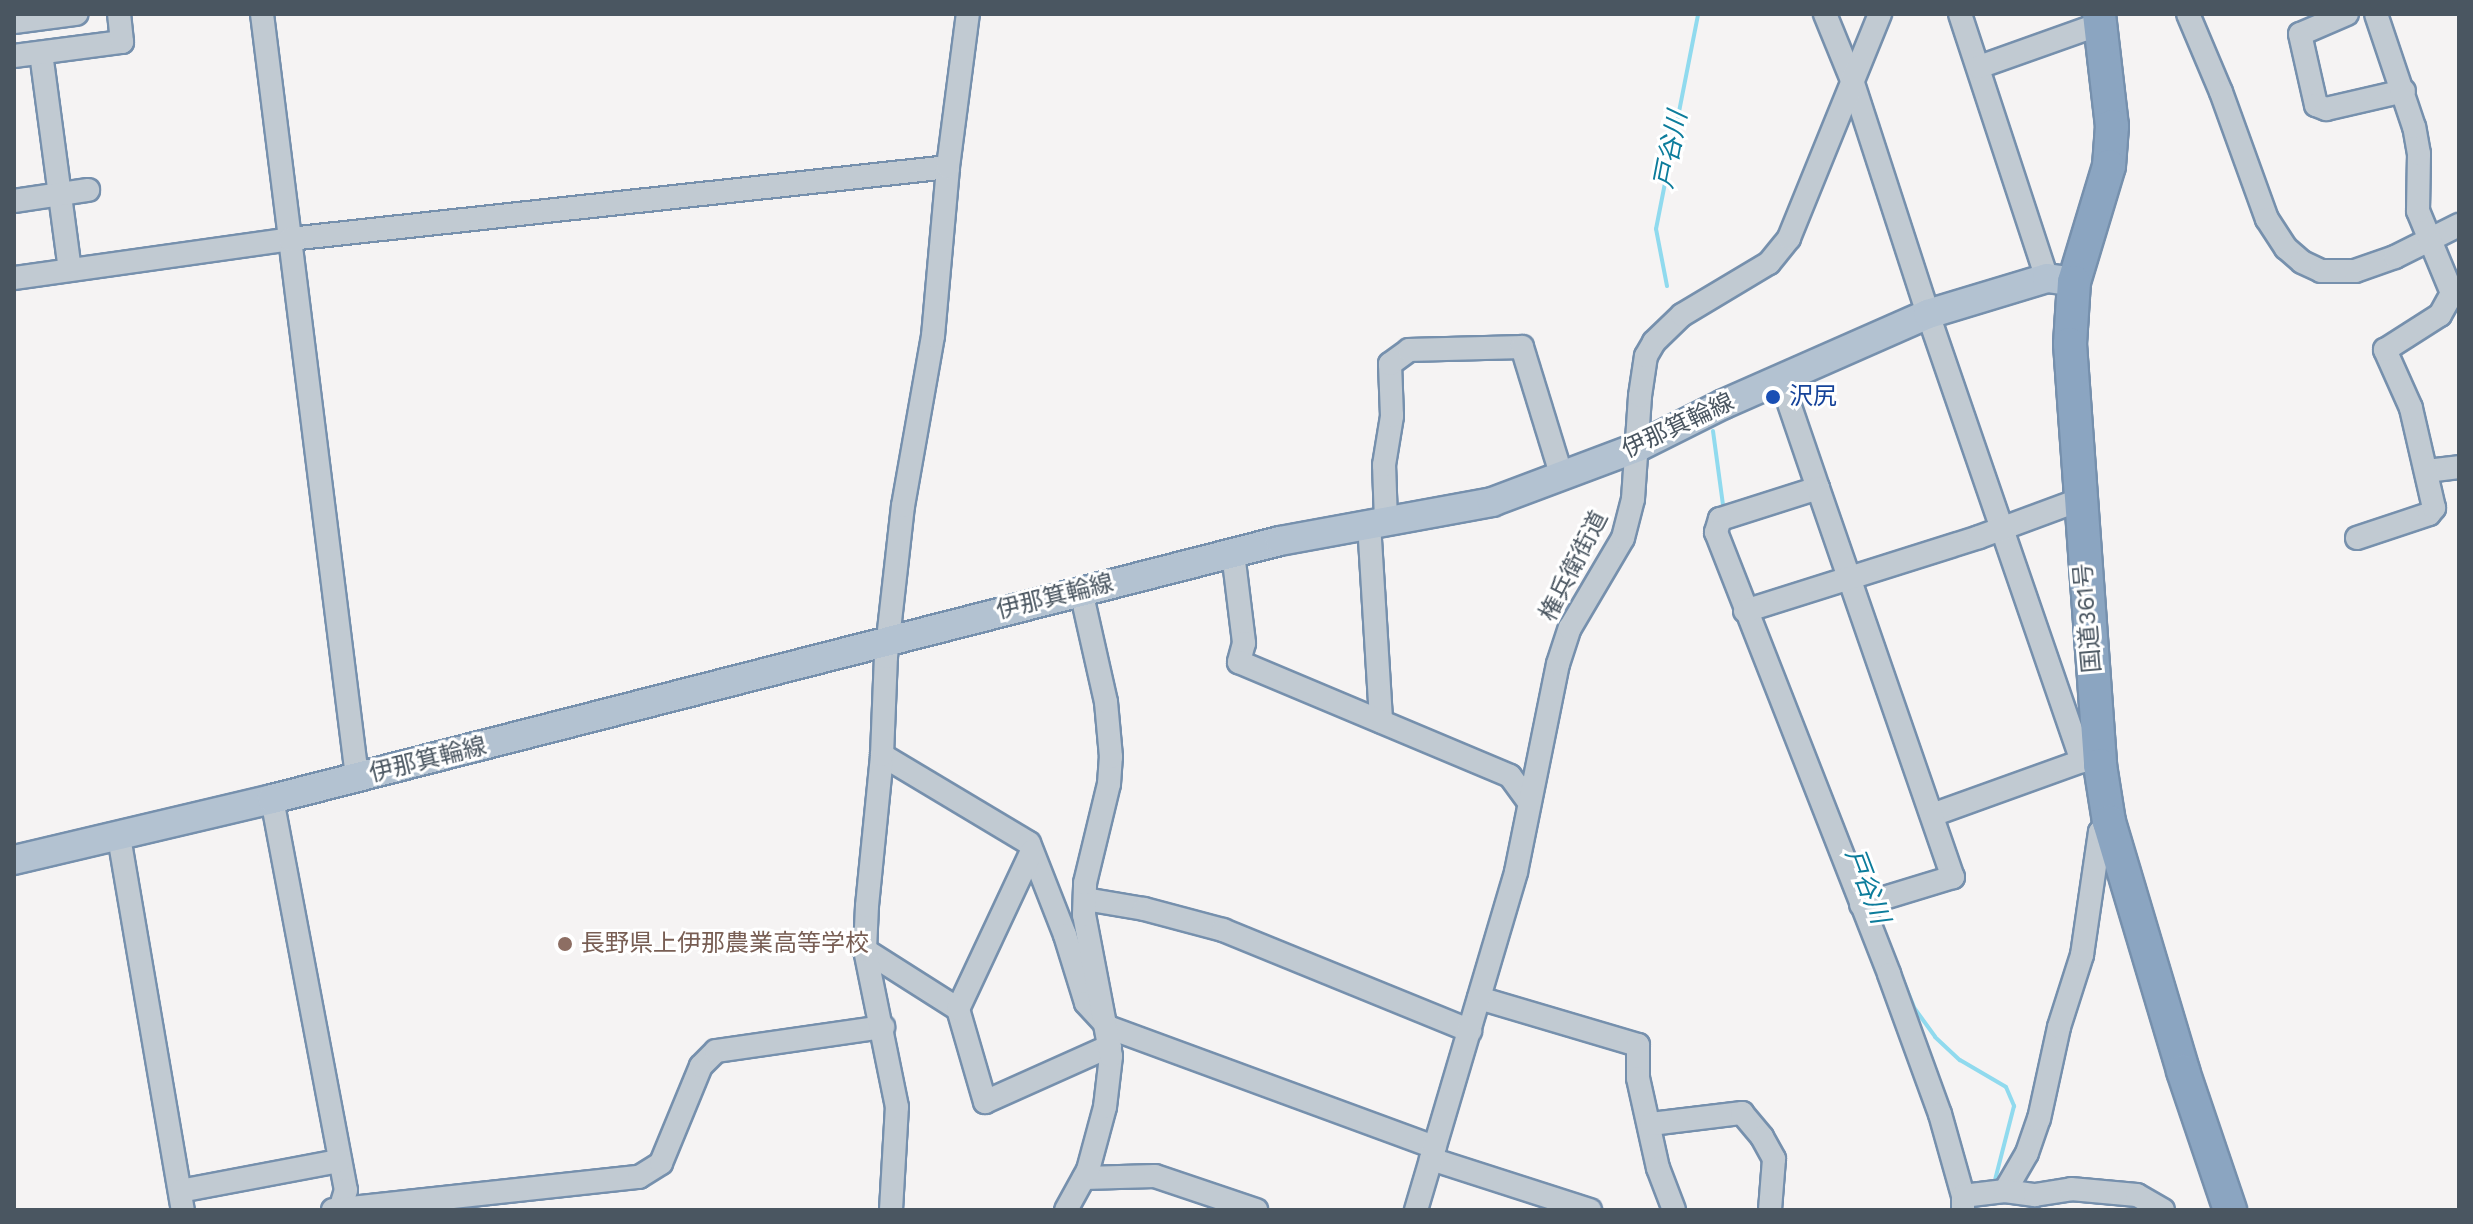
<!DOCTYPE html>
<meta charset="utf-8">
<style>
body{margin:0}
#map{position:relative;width:2473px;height:1224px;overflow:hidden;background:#f5f3f3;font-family:"Work Sans","Noto Sans JP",sans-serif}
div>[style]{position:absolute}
.stream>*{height:4px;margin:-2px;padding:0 2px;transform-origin:2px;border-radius:2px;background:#90daee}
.roads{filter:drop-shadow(2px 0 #7690ad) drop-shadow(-2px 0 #7690ad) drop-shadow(0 2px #7690ad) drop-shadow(0 -2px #7690ad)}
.minor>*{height:22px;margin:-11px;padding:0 11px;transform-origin:11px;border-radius:11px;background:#c1cad2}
.major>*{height:28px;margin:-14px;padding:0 14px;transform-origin:14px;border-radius:14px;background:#b3c2d1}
.highway>*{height:32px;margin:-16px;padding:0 16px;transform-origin:16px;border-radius:16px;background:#8ba5c1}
.dots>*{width:22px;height:22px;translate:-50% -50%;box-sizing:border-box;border:4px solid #fff;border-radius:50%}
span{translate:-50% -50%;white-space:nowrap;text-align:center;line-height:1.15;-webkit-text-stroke:6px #fff;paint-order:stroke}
.transit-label{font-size:24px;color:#164399}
.left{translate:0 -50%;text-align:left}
.street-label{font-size:24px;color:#4a5661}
.education-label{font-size:24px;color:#785e54}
.water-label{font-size:26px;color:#0c7c9b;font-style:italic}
.frame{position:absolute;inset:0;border:16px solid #4a5661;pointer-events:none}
</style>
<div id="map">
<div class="stream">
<div style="left:1667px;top:286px;width:58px;rotate:-100.9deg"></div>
<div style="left:1656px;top:229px;width:219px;rotate:-78.9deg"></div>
<div style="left:1713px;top:431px;width:75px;rotate:82.3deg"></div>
<div style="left:1727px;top:531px;width:52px;rotate:68.4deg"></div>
<div style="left:1901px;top:975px;width:37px;rotate:68deg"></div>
<div style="left:1915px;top:1009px;width:34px;rotate:54deg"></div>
<div style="left:1935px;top:1037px;width:34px;rotate:43deg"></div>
<div style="left:1960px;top:1060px;width:53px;rotate:30.4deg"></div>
<div style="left:2006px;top:1087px;width:21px;rotate:67deg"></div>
<div style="left:2014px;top:1106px;width:81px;rotate:104.4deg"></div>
</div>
<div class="roads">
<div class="minor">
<div style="left:262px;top:14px;width:769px;rotate:82.9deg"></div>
<div style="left:1825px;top:14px;width:71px;rotate:67.8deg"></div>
<div style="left:1852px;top:80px;width:246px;rotate:72deg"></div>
<div style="left:1928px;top:314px;width:473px;rotate:71deg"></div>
<div style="left:2082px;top:761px;width:159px;rotate:160.2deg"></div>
<div style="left:1960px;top:14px;width:278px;rotate:71.8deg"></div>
<div style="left:2188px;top:14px;width:85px;rotate:67.1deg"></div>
<div style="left:2221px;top:92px;width:135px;rotate:70.1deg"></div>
<div style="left:2267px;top:219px;width:35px;rotate:57deg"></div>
<div style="left:2286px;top:248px;width:21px;rotate:41deg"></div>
<div style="left:2302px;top:262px;width:21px;rotate:25deg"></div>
<div style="left:2321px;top:271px;width:34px"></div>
<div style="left:2355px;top:271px;width:42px;rotate:-19.3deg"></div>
<div style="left:2395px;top:257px;width:72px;rotate:-26.6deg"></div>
<div style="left:2347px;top:14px;width:51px;rotate:156.9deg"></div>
<div style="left:2300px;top:34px;width:73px;rotate:77.3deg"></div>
<div style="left:2316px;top:105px;width:11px;rotate:22deg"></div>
<div style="left:2326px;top:109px;width:80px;rotate:-13deg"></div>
<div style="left:14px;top:22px;width:63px;rotate:-7.4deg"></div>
<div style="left:41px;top:53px;width:218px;rotate:82.4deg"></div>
<div style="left:14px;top:56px;width:109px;rotate:-7.4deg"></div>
<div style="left:122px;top:42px;width:28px;rotate:-96deg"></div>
<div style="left:1979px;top:67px;width:128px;rotate:-19.6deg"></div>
<div style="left:14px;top:201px;width:75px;rotate:-8.5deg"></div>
<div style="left:14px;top:278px;width:279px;rotate:-8deg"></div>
<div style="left:290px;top:239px;width:662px;rotate:-6.24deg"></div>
<div style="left:1781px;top:380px;width:114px;rotate:71.1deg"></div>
<div style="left:1818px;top:488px;width:103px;rotate:162.4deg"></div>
<div style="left:1720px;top:519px;width:14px;rotate:107deg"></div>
<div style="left:1716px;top:532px;width:475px;rotate:68.6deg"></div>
<div style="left:1889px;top:974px;width:149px;rotate:70deg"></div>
<div style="left:1940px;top:1114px;width:85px;rotate:74.3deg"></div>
<div style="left:1963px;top:1196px;width:14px;rotate:90deg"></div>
<div style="left:2427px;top:471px;width:32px;rotate:-7deg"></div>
<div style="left:1818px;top:488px;width:412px;rotate:70.9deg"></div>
<div style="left:1953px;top:877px;width:96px;rotate:163.1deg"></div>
<div style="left:1386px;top:521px;width:56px;rotate:-92deg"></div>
<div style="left:1384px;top:465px;width:50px;rotate:-80.7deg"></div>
<div style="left:1392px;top:416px;width:52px;rotate:-92.2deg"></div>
<div style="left:1390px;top:364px;width:24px;rotate:-36deg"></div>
<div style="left:1409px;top:350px;width:113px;rotate:-1.5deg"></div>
<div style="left:1522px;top:347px;width:136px;rotate:72.9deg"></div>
<div style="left:1369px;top:523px;width:199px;rotate:86.5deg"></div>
<div style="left:2357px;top:538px;width:76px;rotate:-18.4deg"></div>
<div style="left:2429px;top:514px;width:8px;rotate:-50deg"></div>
<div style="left:2434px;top:508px;width:103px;rotate:-103deg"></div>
<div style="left:2411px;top:408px;width:64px;rotate:-114.1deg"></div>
<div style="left:2385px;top:350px;width:65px;rotate:-32.5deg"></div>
<div style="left:2440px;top:315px;width:25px;rotate:-61deg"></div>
<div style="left:2452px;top:293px;width:89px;rotate:-112.5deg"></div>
<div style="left:2418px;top:211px;width:57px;rotate:-89deg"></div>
<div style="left:2419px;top:154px;width:27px;rotate:-100deg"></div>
<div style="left:2414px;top:127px;width:119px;rotate:-108.6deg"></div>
<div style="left:1233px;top:553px;width:91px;rotate:83deg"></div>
<div style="left:1244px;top:643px;width:20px;rotate:105deg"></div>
<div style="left:1239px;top:662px;width:294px;rotate:22.8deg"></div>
<div style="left:1510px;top:776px;width:32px;rotate:54deg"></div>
<div style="left:1745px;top:611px;width:245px;rotate:-17.5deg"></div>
<div style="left:1979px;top:537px;width:107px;rotate:-20.3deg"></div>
<div style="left:882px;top:755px;width:171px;rotate:30.9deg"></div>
<div style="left:1029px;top:843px;width:99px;rotate:68.6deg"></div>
<div style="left:1065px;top:935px;width:71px;rotate:72.8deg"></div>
<div style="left:1086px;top:1003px;width:33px;rotate:47deg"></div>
<div style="left:1108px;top:1027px;width:348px;rotate:20.2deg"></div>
<div style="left:272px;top:799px;width:398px;rotate:79.3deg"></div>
<div style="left:346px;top:1190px;width:21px;rotate:107deg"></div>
<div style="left:119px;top:837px;width:378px;rotate:80.3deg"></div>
<div style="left:1085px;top:899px;width:60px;rotate:9.6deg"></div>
<div style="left:1144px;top:909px;width:82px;rotate:14.9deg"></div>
<div style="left:1223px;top:930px;width:267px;rotate:22.2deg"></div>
<div style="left:865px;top:950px;width:110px;rotate:32.4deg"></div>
<div style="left:958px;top:1009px;width:97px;rotate:73.8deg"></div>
<div style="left:985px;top:1102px;width:137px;rotate:-24.1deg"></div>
<div style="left:1479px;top:998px;width:166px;rotate:16.5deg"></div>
<div style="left:1638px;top:1045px;width:33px;rotate:90deg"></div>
<div style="left:1638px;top:1078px;width:92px;rotate:77.5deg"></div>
<div style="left:1658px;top:1168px;width:45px;rotate:69.1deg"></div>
<div style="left:958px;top:1009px;width:174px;rotate:-64.9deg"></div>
<div style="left:1651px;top:1124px;width:92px;rotate:-6.9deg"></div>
<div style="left:1742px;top:1113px;width:31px;rotate:50deg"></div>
<div style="left:1762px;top:1137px;width:25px;rotate:61deg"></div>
<div style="left:1774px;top:1159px;width:51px;rotate:94.5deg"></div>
<div style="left:1431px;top:1159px;width:167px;rotate:17.8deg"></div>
<div style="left:1084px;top:1178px;width:71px;rotate:-1.6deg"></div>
<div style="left:1155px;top:1176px;width:107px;rotate:18.6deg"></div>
<div style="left:180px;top:1191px;width:162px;rotate:-10.7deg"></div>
<div style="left:2005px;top:1191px;width:44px;rotate:-59.9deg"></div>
<div style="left:2027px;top:1153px;width:36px;rotate:-71deg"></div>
<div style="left:2039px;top:1119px;width:94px;rotate:-77.7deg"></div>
<div style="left:2059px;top:1027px;width:76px;rotate:-72.3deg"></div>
<div style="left:2082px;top:955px;width:124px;rotate:-81.7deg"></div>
<div style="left:2100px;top:832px;width:13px;rotate:-48deg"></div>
<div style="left:1963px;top:1196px;width:42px;rotate:-6.8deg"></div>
<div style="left:2005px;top:1191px;width:30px;rotate:8deg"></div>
<div style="left:2035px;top:1195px;width:36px;rotate:-9deg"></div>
<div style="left:2071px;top:1189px;width:66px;rotate:5.2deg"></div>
<div style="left:2137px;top:1195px;width:30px;rotate:30deg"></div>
<div style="left:333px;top:1210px;width:308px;rotate:-6.2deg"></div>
<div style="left:639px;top:1177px;width:26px;rotate:-32deg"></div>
<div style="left:661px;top:1163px;width:105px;rotate:-67.6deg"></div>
<div style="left:701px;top:1066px;width:21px;rotate:-45deg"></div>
<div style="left:716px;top:1051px;width:169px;rotate:-8.2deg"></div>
<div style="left:891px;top:1210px;width:103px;rotate:-86.7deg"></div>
<div style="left:897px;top:1107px;width:160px;rotate:-101.5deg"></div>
<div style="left:865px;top:950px;width:44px;rotate:-87.4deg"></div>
<div style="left:867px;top:906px;width:152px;rotate:-84.3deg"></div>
<div style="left:882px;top:755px;width:98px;rotate:-87.7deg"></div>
<div style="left:886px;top:657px;width:152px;rotate:-83.6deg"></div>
<div style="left:903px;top:506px;width:173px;rotate:-80deg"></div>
<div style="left:933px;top:336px;width:170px;rotate:-84.9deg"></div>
<div style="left:948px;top:167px;width:154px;rotate:-82.6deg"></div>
<div style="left:1066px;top:1210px;width:46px;rotate:-61.2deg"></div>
<div style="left:1088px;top:1170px;width:65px;rotate:-74.9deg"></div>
<div style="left:1105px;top:1107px;width:51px;rotate:-83.3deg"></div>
<div style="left:1111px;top:1056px;width:144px;rotate:-100.8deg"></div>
<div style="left:1084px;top:915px;width:32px;rotate:-88deg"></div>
<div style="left:1085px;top:883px;width:102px;rotate:-76.4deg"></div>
<div style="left:1109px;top:784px;width:27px;rotate:-86deg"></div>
<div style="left:1111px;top:757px;width:55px;rotate:-95.2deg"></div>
<div style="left:1106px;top:702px;width:114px;rotate:-102.7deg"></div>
<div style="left:1416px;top:1210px;width:352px;rotate:-73.5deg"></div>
<div style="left:1516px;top:872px;width:212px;rotate:-78.6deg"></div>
<div style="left:1558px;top:664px;width:38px;rotate:-72deg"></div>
<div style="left:1570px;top:628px;width:104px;rotate:-59.5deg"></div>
<div style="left:1623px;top:538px;width:40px;rotate:-75.6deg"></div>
<div style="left:1633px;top:499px;width:103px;rotate:-86.1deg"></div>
<div style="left:1640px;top:396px;width:40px;rotate:-81.5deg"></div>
<div style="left:1646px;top:356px;width:16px;rotate:-60deg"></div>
<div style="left:1654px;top:342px;width:39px;rotate:-44deg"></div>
<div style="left:1682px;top:315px;width:101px;rotate:-30.9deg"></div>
<div style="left:1769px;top:263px;width:32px;rotate:-51deg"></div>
<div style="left:1789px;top:238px;width:242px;rotate:-67.9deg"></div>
</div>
<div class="major">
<div style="left:14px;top:860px;width:265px;rotate:-13.3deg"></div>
<div style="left:272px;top:799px;width:1040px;rotate:-14.36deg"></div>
<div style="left:1280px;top:541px;width:216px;rotate:-10.4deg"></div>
<div style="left:1492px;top:502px;width:156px;rotate:-20.6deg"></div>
<div style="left:1638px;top:447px;width:96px;rotate:-26.6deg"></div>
<div style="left:1724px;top:404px;width:223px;rotate:-23.8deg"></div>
<div style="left:1928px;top:314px;width:124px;rotate:-16.8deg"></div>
<div style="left:2047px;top:278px;width:27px;rotate:8deg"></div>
</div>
<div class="highway">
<div style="left:2099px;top:14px;width:113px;rotate:83.4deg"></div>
<div style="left:2112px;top:126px;width:40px;rotate:94.3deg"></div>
<div style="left:2109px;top:166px;width:121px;rotate:106.8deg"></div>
<div style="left:2074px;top:282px;width:62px;rotate:93.7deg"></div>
<div style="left:2070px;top:344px;width:422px;rotate:85.9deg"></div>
<div style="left:2100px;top:765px;width:58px;rotate:81deg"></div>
<div style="left:2109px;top:822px;width:260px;rotate:73.4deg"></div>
<div style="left:2183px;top:1071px;width:147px;rotate:71.3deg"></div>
</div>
</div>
<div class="dots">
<div style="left:1773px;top:397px;background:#1a4fb4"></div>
<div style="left:565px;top:944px;background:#8d6e63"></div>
</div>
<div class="transit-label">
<span class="left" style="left:1789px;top:397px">沢尻</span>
</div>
<div class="street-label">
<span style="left:1678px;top:426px;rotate:-25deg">伊那箕輪線</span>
<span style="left:1574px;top:566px;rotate:-63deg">権兵衛街道</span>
<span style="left:1055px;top:597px;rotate:-14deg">伊那箕輪線</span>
<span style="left:2088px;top:618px;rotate:-95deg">国道361号</span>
<span style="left:428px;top:760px;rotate:-14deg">伊那箕輪線</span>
</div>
<div class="education-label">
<span class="left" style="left:581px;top:944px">長野県上伊那農業高等学校</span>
</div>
<div class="water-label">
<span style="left:1671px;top:150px;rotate:-79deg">戸谷川</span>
<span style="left:1867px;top:886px;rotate:69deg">戸谷川</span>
</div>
<div class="frame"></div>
</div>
